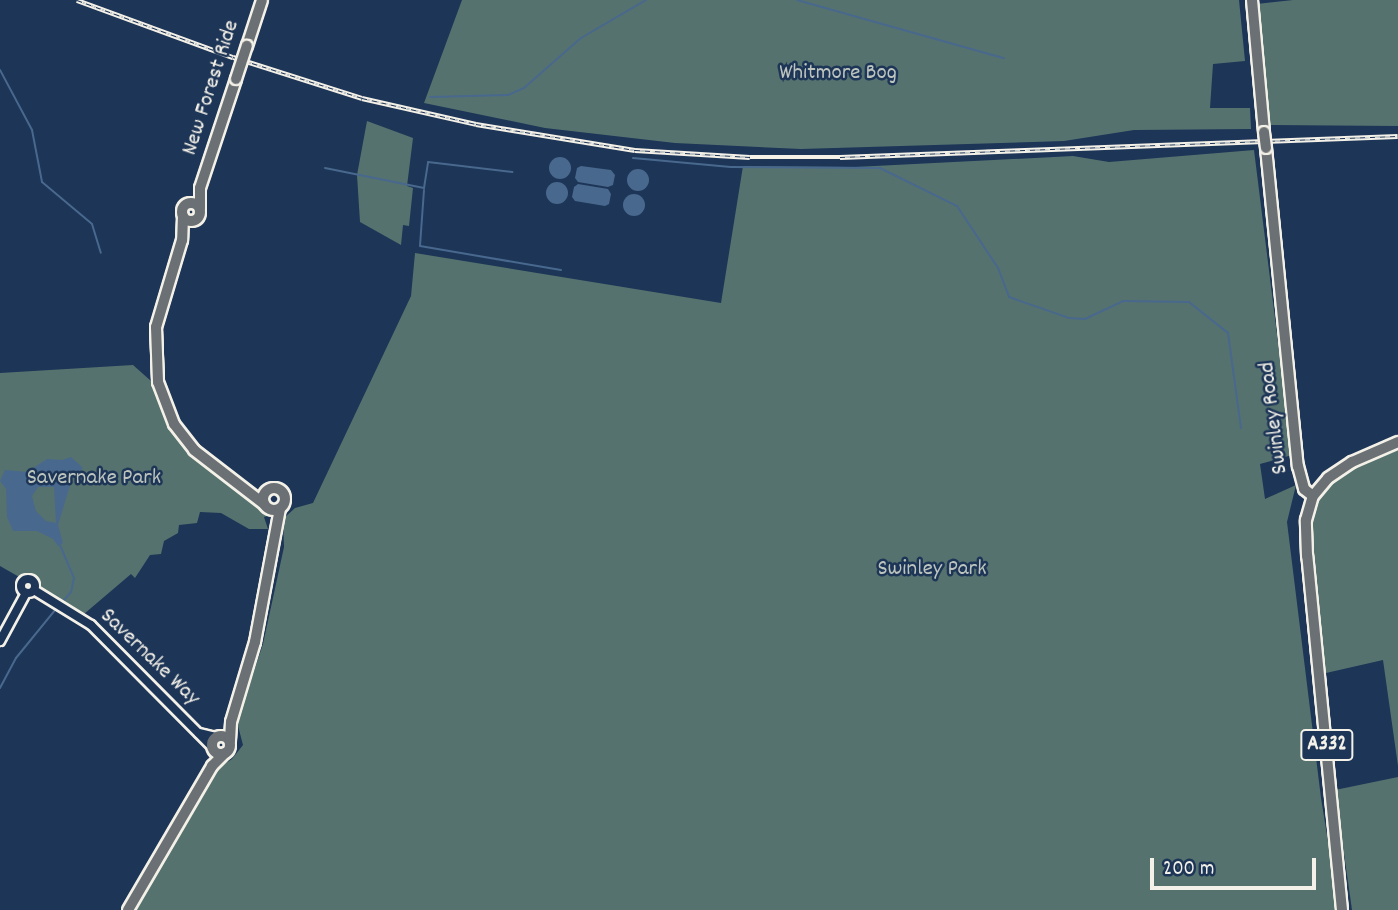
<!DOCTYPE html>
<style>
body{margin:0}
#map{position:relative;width:1398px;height:910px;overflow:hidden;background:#1d3557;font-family:Dekko,sans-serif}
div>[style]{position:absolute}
.green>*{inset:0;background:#56726f}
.water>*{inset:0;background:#48688d}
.round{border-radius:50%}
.stream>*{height:2px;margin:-1px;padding:0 1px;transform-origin:1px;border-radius:1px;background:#48688d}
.roads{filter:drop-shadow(2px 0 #f4f1e8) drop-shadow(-2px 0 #f4f1e8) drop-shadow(0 2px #f4f1e8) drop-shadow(0 -2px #f4f1e8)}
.minor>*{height:8px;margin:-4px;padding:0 4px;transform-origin:4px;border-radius:4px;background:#1d3557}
.minor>.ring{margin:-4px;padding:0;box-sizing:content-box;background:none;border:8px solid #1d3557;border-radius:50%}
.major>*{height:10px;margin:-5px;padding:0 5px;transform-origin:5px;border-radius:5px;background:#6a7074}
.major>.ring{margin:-5px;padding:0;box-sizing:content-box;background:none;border:10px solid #6a7074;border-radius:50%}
.rail>*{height:4.5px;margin-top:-2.25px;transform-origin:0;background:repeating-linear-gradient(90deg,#1d3557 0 5px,#f4f1e8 0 10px);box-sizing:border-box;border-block:2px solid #f4f1e8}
.bridges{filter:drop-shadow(2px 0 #f4f1e8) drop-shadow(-2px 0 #f4f1e8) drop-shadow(0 2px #f4f1e8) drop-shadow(0 -2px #f4f1e8)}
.major-bridge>*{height:10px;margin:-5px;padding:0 5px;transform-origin:5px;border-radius:5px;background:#6a7074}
span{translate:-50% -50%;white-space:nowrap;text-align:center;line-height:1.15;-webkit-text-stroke:5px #1d3557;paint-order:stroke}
.shield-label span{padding:2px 5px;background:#1d3557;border:2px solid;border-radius:5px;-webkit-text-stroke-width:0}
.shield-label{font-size:21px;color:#f4f1e8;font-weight:700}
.park-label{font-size:23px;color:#bdc5be}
.street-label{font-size:23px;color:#f4f1e8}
.scale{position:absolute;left:1150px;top:858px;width:166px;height:32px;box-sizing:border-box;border:4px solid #f4f1e8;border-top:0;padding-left:9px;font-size:21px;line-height:24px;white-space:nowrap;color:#f4f1e8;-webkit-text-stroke:5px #1d3557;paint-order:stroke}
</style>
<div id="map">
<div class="green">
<div style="clip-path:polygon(462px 0,1239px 0,1245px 61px,1213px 64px,1210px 108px,1250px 108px,1251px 129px,1134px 130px,1064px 141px,801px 149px,675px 143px,545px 128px,424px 103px)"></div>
<div style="clip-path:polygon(1293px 0,1398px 0,1398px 126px,1268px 125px,1257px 4px)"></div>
<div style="clip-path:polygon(367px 121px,413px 138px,407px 186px,413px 188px,409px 226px,403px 225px,401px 245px,360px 222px,357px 175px)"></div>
<div style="clip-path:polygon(1254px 150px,1292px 455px,1260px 464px,1265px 499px,1296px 485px,1287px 522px,1321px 798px,1339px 910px,135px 910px,221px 766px,232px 759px,243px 745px,237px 722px,263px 644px,284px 547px,283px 519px,295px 508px,313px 503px,411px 296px,415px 253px,721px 303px,743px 166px,855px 167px,1073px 156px,1109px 162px)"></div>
<div style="clip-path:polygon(133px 365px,151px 381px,172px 427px,212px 472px,247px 493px,259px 505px,267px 516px,264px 517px,268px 529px,249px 529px,221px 513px,200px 512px,197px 523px,179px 525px,178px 533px,164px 541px,161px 554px,150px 555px,135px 578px,131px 574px,84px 614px,0 566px,0 373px)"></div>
<div style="clip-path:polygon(1398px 450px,1398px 766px,1383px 660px,1326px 673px,1313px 574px,1311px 517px,1321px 495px,1344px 473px)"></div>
<div style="clip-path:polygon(1398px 777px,1398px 910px,1352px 910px,1335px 790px)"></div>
</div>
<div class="water">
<div class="round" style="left:549px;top:157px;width:22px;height:22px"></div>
<div style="clip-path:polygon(581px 166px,611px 170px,615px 175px,613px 185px,608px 187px,578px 182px,575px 178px,577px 168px)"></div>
<div class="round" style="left:627px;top:169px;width:22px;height:22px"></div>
<div class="round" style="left:546px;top:182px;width:22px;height:22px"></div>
<div style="clip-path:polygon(578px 184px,608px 189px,611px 194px,609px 204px,605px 206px,575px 201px,572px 197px,574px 187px)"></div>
<div class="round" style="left:623px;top:194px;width:22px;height:22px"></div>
<div style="clip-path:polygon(evenodd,71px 457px,83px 468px,72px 479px,58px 525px,63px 543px,58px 546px,53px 539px,37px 531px,13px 531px,7px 517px,6px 489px,0 481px,5px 470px,27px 472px,47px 459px,62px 460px,71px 457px,38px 487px,54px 487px,56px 523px,46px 521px,36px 511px,32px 496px,38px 487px)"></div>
</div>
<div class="stream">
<div style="left:797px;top:0;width:215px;rotate:15.7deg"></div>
<div style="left:0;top:70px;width:68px;rotate:61.9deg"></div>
<div style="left:32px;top:130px;width:53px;rotate:79.1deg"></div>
<div style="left:42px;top:182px;width:65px;rotate:40deg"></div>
<div style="left:92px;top:224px;width:30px;rotate:73deg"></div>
<div style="left:430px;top:97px;width:78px;rotate:-1.5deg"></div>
<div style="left:508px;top:95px;width:17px;rotate:-24deg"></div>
<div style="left:524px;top:88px;width:76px;rotate:-41.3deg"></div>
<div style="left:581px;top:38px;width:75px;rotate:-30.3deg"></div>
<div style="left:633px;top:158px;width:98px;rotate:5.2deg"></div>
<div style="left:731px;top:167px;width:149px;rotate:0.4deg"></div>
<div style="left:880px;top:168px;width:86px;rotate:26.3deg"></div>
<div style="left:957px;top:206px;width:74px;rotate:56.5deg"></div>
<div style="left:998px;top:268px;width:31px;rotate:69deg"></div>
<div style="left:1009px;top:297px;width:64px;rotate:19.3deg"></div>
<div style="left:1069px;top:318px;width:16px;rotate:4deg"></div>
<div style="left:1085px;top:319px;width:42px;rotate:-25.3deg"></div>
<div style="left:1123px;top:301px;width:66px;rotate:0.9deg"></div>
<div style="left:1189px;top:302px;width:50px;rotate:38.5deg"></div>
<div style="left:1228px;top:333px;width:96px;rotate:82.2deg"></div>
<div style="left:325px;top:168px;width:101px;rotate:11.4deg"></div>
<div style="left:424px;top:188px;width:26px;rotate:-81deg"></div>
<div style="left:428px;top:162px;width:85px;rotate:6.8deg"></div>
<div style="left:424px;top:190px;width:56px;rotate:94.1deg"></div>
<div style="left:420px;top:246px;width:143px;rotate:9.7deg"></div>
<div style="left:60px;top:545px;width:36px;rotate:67deg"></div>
<div style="left:74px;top:578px;width:14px;rotate:102deg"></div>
<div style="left:71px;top:592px;width:11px;rotate:131deg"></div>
<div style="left:0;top:688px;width:34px;rotate:-62deg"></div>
<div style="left:16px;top:658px;width:63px;rotate:-50.8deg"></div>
</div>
<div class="roads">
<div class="minor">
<div class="ring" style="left:21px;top:579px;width:6px;height:6px"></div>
<div style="left:34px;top:590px;width:67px;rotate:31.6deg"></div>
<div style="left:91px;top:625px;width:173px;rotate:45.2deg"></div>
<div style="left:0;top:641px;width:55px;rotate:-61.6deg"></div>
<div style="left:199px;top:733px;width:17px;rotate:13deg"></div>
</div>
<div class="major">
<div style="left:1252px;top:0;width:133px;rotate:84.8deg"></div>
<div style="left:247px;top:46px;width:48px;rotate:-71.9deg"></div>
<div style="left:1266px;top:148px;width:320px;rotate:84.3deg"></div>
<div style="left:1298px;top:466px;width:24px;rotate:75deg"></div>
<div style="left:1304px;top:489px;width:11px;rotate:38deg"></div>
<div class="ring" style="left:182px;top:203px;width:8px;height:8px"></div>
<div style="left:200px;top:208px;width:20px;rotate:-90deg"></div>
<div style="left:200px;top:188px;width:115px;rotate:-71.7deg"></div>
<div style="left:183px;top:216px;width:24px;rotate:92deg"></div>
<div style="left:182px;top:240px;width:91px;rotate:106.6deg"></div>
<div style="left:156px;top:327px;width:55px;rotate:87.9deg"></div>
<div style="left:158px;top:382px;width:45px;rotate:69.1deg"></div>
<div style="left:174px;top:424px;width:33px;rotate:52deg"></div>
<div style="left:194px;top:450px;width:88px;rotate:37.6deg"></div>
<div class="ring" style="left:263px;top:488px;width:12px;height:12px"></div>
<div class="ring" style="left:212px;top:736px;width:8px;height:8px"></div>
<div style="left:230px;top:741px;width:19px;rotate:-87deg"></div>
<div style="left:231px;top:722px;width:84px;rotate:-73.3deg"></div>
<div style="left:255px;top:642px;width:135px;rotate:-79.4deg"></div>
<div style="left:128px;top:910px;width:167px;rotate:-59.7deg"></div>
<div style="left:212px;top:766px;width:18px;rotate:-45deg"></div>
<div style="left:1342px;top:910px;width:356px;rotate:-95.6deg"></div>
<div style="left:1307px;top:556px;width:36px;rotate:-92deg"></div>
<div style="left:1306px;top:520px;width:25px;rotate:-74deg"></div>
<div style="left:1313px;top:496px;width:23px;rotate:-50deg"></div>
<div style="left:1328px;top:478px;width:29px;rotate:-34deg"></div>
<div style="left:1352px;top:462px;width:50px;rotate:-23.5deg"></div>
</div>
</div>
<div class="rail">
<div style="left:77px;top:0;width:166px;rotate:20.1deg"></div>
<div style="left:233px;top:57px;width:135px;rotate:17.6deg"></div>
<div style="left:362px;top:98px;width:117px;rotate:12.8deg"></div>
<div style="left:476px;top:124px;width:161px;rotate:9.3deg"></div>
<div style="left:635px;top:150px;width:115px;rotate:3.5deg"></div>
<div style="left:750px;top:157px;width:90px"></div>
<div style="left:840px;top:157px;width:558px;rotate:-2.16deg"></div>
</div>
<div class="bridges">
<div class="major-bridge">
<div style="left:236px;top:79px;width:35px;rotate:-72deg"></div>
<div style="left:1264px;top:132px;width:16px;rotate:83deg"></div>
</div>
</div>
<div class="shield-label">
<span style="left:1327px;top:745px">A332</span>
</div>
<div class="park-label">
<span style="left:838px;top:74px">Whitmore Bog</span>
<span style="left:94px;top:479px">Savernake Park</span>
<span style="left:932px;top:570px">Swinley Park</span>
</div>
<div class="street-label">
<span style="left:212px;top:88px;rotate:-72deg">New Forest Ride</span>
<span style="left:1275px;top:418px;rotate:-97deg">Swinley Road</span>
<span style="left:149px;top:658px;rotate:44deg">Savernake Way</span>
</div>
<div class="scale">200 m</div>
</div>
